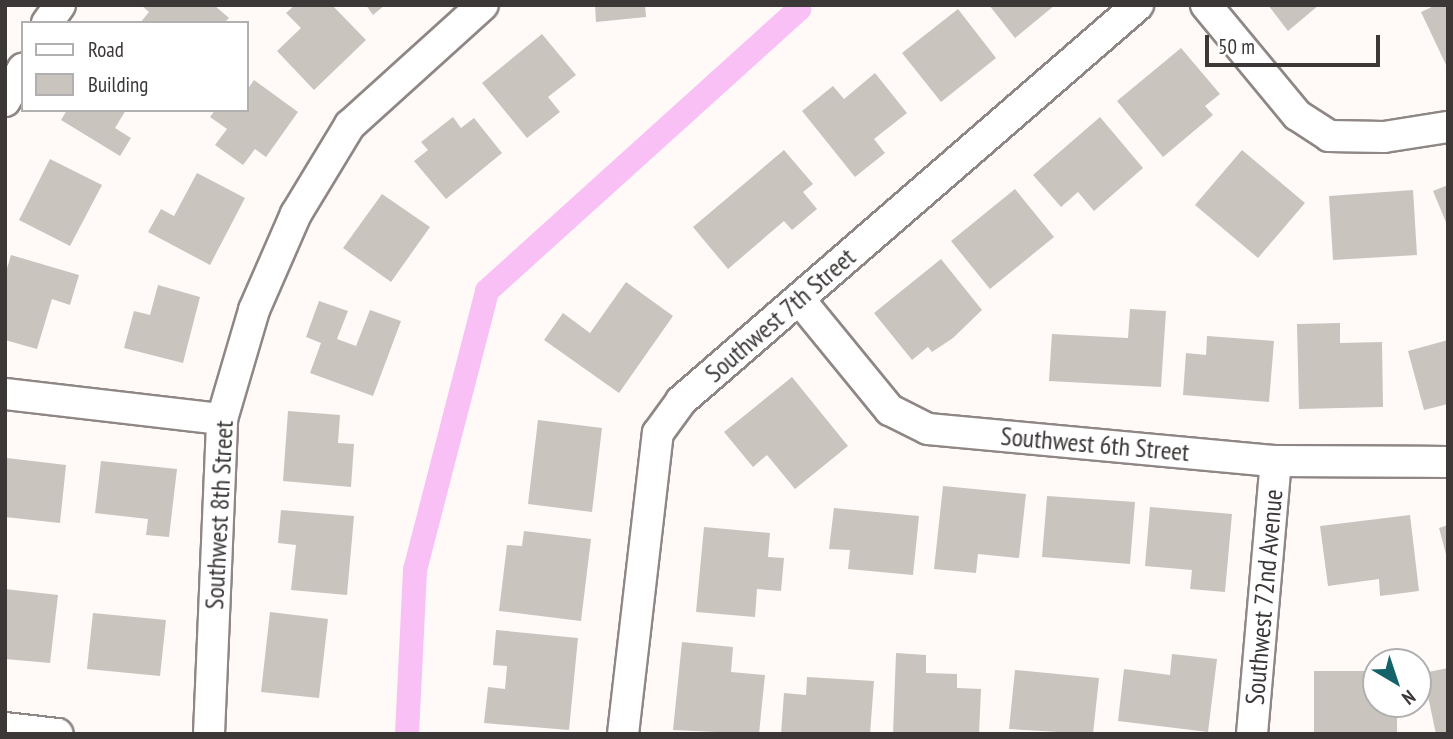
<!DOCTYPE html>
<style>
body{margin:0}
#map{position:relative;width:1453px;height:739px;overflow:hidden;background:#fffaf8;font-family:"PT Sans Narrow",sans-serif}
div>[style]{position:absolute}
.canal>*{height:24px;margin:-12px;padding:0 12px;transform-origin:12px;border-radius:12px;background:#f9c0f5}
.building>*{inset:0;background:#c9c4be}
.roads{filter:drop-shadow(2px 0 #8f8785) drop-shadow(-2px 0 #8f8785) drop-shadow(0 2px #8f8785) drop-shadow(0 -2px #8f8785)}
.minor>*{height:30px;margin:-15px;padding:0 15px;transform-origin:15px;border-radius:15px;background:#fff}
span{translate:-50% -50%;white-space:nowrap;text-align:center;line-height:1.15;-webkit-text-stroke:5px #fff;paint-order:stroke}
.street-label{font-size:26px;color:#3b3837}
.frame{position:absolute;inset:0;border:7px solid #3b3837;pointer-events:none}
.legend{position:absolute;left:21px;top:21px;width:228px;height:91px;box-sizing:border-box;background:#fff;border:2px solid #b1afaf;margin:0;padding:9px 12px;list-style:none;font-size:21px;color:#3b3837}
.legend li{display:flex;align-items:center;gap:14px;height:35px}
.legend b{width:35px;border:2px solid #b1afaf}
.north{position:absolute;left:1362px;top:648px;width:70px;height:70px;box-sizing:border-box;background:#fff;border:2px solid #b1afaf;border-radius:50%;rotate:141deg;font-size:19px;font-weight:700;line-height:28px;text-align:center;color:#3b3837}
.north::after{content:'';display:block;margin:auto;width:24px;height:32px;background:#14636a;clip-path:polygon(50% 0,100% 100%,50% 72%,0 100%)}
.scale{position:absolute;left:1205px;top:35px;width:175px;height:32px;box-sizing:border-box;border:4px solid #3b3837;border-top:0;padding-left:9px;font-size:21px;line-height:24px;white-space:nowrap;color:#3b3837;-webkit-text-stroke:5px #fff;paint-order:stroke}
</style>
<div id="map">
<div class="canal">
<div style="left:407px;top:734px;width:164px;rotate:-87.2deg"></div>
<div style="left:415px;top:570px;width:288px;rotate:-75.5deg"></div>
<div style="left:487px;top:291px;width:421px;rotate:-42.1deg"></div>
<div style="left:799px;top:9px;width:5px;rotate:-127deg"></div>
</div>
<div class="building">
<div style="clip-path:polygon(141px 5px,214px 5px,229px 18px,224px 23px,140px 23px,149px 12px)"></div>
<div style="clip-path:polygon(295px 5px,332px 5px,366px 40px,314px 90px,277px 51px,301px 28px,286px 13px)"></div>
<div style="clip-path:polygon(366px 5px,385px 5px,373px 15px)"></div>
<div style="clip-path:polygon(595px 5px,645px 5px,646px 17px,596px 22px)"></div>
<div style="clip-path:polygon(989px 5px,1055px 5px,1015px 38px)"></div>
<div style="clip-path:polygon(1268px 5px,1319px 5px,1288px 31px)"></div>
<div style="clip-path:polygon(1436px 5px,1448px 5px,1448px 69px,1421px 12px)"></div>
<div style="clip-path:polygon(958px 9px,996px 58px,941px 102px,902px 53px)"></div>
<div style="clip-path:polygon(542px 34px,576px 75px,548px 97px,560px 112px,527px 138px,482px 83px)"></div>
<div style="clip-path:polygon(1181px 48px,1220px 94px,1205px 106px,1213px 115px,1163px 157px,1117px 101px)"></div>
<div style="clip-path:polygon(875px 73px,907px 113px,874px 139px,885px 153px,855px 177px,802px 111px,833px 86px,844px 99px)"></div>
<div style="clip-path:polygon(254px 80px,298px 112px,266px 157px,255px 149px,243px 165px,215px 145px,227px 129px,210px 117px,215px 110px,247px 110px,247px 90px)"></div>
<div style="clip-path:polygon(67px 110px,126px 110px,115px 128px,131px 138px,120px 156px,61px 120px)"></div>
<div style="clip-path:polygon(453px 117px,461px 128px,474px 118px,502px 153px,446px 199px,414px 161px,428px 150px,421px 142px)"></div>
<div style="clip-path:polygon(1100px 117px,1143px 168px,1094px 211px,1078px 192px,1061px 207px,1033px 175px)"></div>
<div style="clip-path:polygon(784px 150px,813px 184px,803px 192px,817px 209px,792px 230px,784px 221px,728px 269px,693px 227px)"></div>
<div style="clip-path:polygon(1242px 150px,1305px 203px,1258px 258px,1195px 205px)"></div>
<div style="clip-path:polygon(50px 159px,102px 185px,70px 246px,19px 220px)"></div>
<div style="clip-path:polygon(197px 173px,245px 198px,210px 265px,148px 232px,161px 209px,174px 216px)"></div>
<div style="clip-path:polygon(1448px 185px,1448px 227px,1433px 191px)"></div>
<div style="clip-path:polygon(1015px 189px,1054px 237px,990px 289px,951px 241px)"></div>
<div style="clip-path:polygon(1413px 190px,1417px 255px,1333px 260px,1329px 196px)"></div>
<div style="clip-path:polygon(382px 194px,430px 227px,391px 282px,343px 248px)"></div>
<div style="clip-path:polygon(11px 255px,79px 275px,70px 305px,52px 299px,37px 349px,5px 340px,5px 275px)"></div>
<div style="clip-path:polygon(941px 259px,982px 310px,953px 338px,932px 352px,928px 347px,912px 360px,874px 313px)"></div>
<div style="clip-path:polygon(626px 282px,673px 316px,619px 393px,544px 340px,563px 313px,590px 333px)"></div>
<div style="clip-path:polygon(158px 285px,200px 297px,183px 363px,124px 348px,134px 311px,150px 315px)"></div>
<div style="clip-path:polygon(319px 301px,348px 311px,337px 339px,356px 346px,370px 310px,401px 321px,373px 396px,310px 373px,321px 343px,306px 337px)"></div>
<div style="clip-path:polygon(1130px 309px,1166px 311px,1161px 387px,1049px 381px,1052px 334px,1128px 338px)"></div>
<div style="clip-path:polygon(1340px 323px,1340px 343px,1382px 342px,1383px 407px,1299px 409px,1297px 324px)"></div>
<div style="clip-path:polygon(1207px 336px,1274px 341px,1269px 402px,1183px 395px,1186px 353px,1206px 355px)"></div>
<div style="clip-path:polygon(1448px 340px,1448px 404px,1424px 410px,1408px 351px)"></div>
<div style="clip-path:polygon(792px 377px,848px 446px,795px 489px,767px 455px,753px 467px,724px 432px)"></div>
<div style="clip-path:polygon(288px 411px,340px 415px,338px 443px,354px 444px,351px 487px,283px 481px)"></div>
<div style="clip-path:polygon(538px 420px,602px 428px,592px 512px,528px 504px)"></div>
<div style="clip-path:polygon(7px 458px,66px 465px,60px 523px,5px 517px)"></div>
<div style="clip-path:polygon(101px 461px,177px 469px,169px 537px,146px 535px,148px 519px,95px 513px)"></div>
<div style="clip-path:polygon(943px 486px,1026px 494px,1019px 558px,978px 554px,976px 573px,934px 569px)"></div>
<div style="clip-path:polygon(1047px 496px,1135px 502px,1130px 564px,1042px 557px)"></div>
<div style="clip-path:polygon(1150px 507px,1232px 514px,1225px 592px,1190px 589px,1192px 570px,1145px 566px)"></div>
<div style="clip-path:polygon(834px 508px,919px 516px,913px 575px,848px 569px,850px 550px,829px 549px)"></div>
<div style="clip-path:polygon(281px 510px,354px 516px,347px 595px,291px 590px,296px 545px,278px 543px)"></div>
<div style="clip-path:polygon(1410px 515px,1419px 591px,1380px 596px,1379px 579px,1328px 586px,1320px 526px)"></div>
<div style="clip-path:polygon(1448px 525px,1448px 558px,1447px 558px,1439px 528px)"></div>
<div style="clip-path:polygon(704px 527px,770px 533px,768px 557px,784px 558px,781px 591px,757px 589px,755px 617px,696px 612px)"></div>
<div style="clip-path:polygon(524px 531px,591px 539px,581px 621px,499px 611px,507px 545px,522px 546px)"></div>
<div style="clip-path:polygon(5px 589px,58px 595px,50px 663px,5px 659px)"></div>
<div style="clip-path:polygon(270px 612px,328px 619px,319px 698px,261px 692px)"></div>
<div style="clip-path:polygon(93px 613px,166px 620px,160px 676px,87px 669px)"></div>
<div style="clip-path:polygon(496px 630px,578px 638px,569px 730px,484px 723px,488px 687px,505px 689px,507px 666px,493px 665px)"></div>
<div style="clip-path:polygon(682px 642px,733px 647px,731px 672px,765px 675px,759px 734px,673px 730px)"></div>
<div style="clip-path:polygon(896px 653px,926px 655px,926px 673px,957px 674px,957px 688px,981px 689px,979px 734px,893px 734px)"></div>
<div style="clip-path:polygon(1172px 654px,1217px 659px,1208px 732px,1118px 721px,1124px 669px,1170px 675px)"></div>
<div style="clip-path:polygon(1448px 668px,1448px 734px,1436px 734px,1423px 673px)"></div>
<div style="clip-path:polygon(1015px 670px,1099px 678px,1093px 734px,1009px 729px)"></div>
<div style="clip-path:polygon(1314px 671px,1376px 671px,1376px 704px,1397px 704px,1397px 734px,1314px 734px)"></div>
<div style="clip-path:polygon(807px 677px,874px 681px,870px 734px,781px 734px,784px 693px,806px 695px)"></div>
</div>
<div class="roads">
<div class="minor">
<div style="left:1206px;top:5px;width:143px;rotate:50.4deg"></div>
<div style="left:1297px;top:115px;width:38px;rotate:33deg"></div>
<div style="left:1329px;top:136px;width:55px;rotate:1deg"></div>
<div style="left:1384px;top:137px;width:65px;rotate:-8.9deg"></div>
<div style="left:47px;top:23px;width:22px;rotate:-54deg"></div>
<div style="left:5px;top:101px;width:37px;rotate:-61deg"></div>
<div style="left:799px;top:299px;width:144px;rotate:50.7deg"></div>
<div style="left:890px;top:410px;width:42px;rotate:26.6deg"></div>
<div style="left:928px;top:429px;width:349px;rotate:5.3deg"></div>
<div style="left:1276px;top:461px;width:172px;rotate:0.3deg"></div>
<div style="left:5px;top:394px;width:218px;rotate:6.6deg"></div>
<div style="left:5px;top:728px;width:53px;rotate:6.5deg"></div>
<div style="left:209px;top:734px;width:315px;rotate:-87.6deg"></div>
<div style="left:222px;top:419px;width:114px;rotate:-73.6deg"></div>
<div style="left:254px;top:310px;width:105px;rotate:-66.4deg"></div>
<div style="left:296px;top:214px;width:104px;rotate:-58.8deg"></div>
<div style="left:350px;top:125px;width:179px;rotate:-42.1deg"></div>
<div style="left:623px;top:734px;width:303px;rotate:-83.4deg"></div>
<div style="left:658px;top:433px;width:39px;rotate:-54deg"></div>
<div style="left:681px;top:401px;width:605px;rotate:-40.91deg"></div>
<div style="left:1252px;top:734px;width:274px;rotate:-85deg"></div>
</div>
</div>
<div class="street-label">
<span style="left:780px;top:315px;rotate:-41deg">Southwest 7th Street</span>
<span style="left:1095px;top:444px;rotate:5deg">Southwest 6th Street</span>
<span style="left:219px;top:515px;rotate:-87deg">Southwest 8th Street</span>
<span style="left:1264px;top:597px;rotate:-85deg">Southwest 72nd Avenue</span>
</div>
<div class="frame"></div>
<ul class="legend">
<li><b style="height:9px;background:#fff"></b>Road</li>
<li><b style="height:19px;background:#c9c4be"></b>Building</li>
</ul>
<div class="north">N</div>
<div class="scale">50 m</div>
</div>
